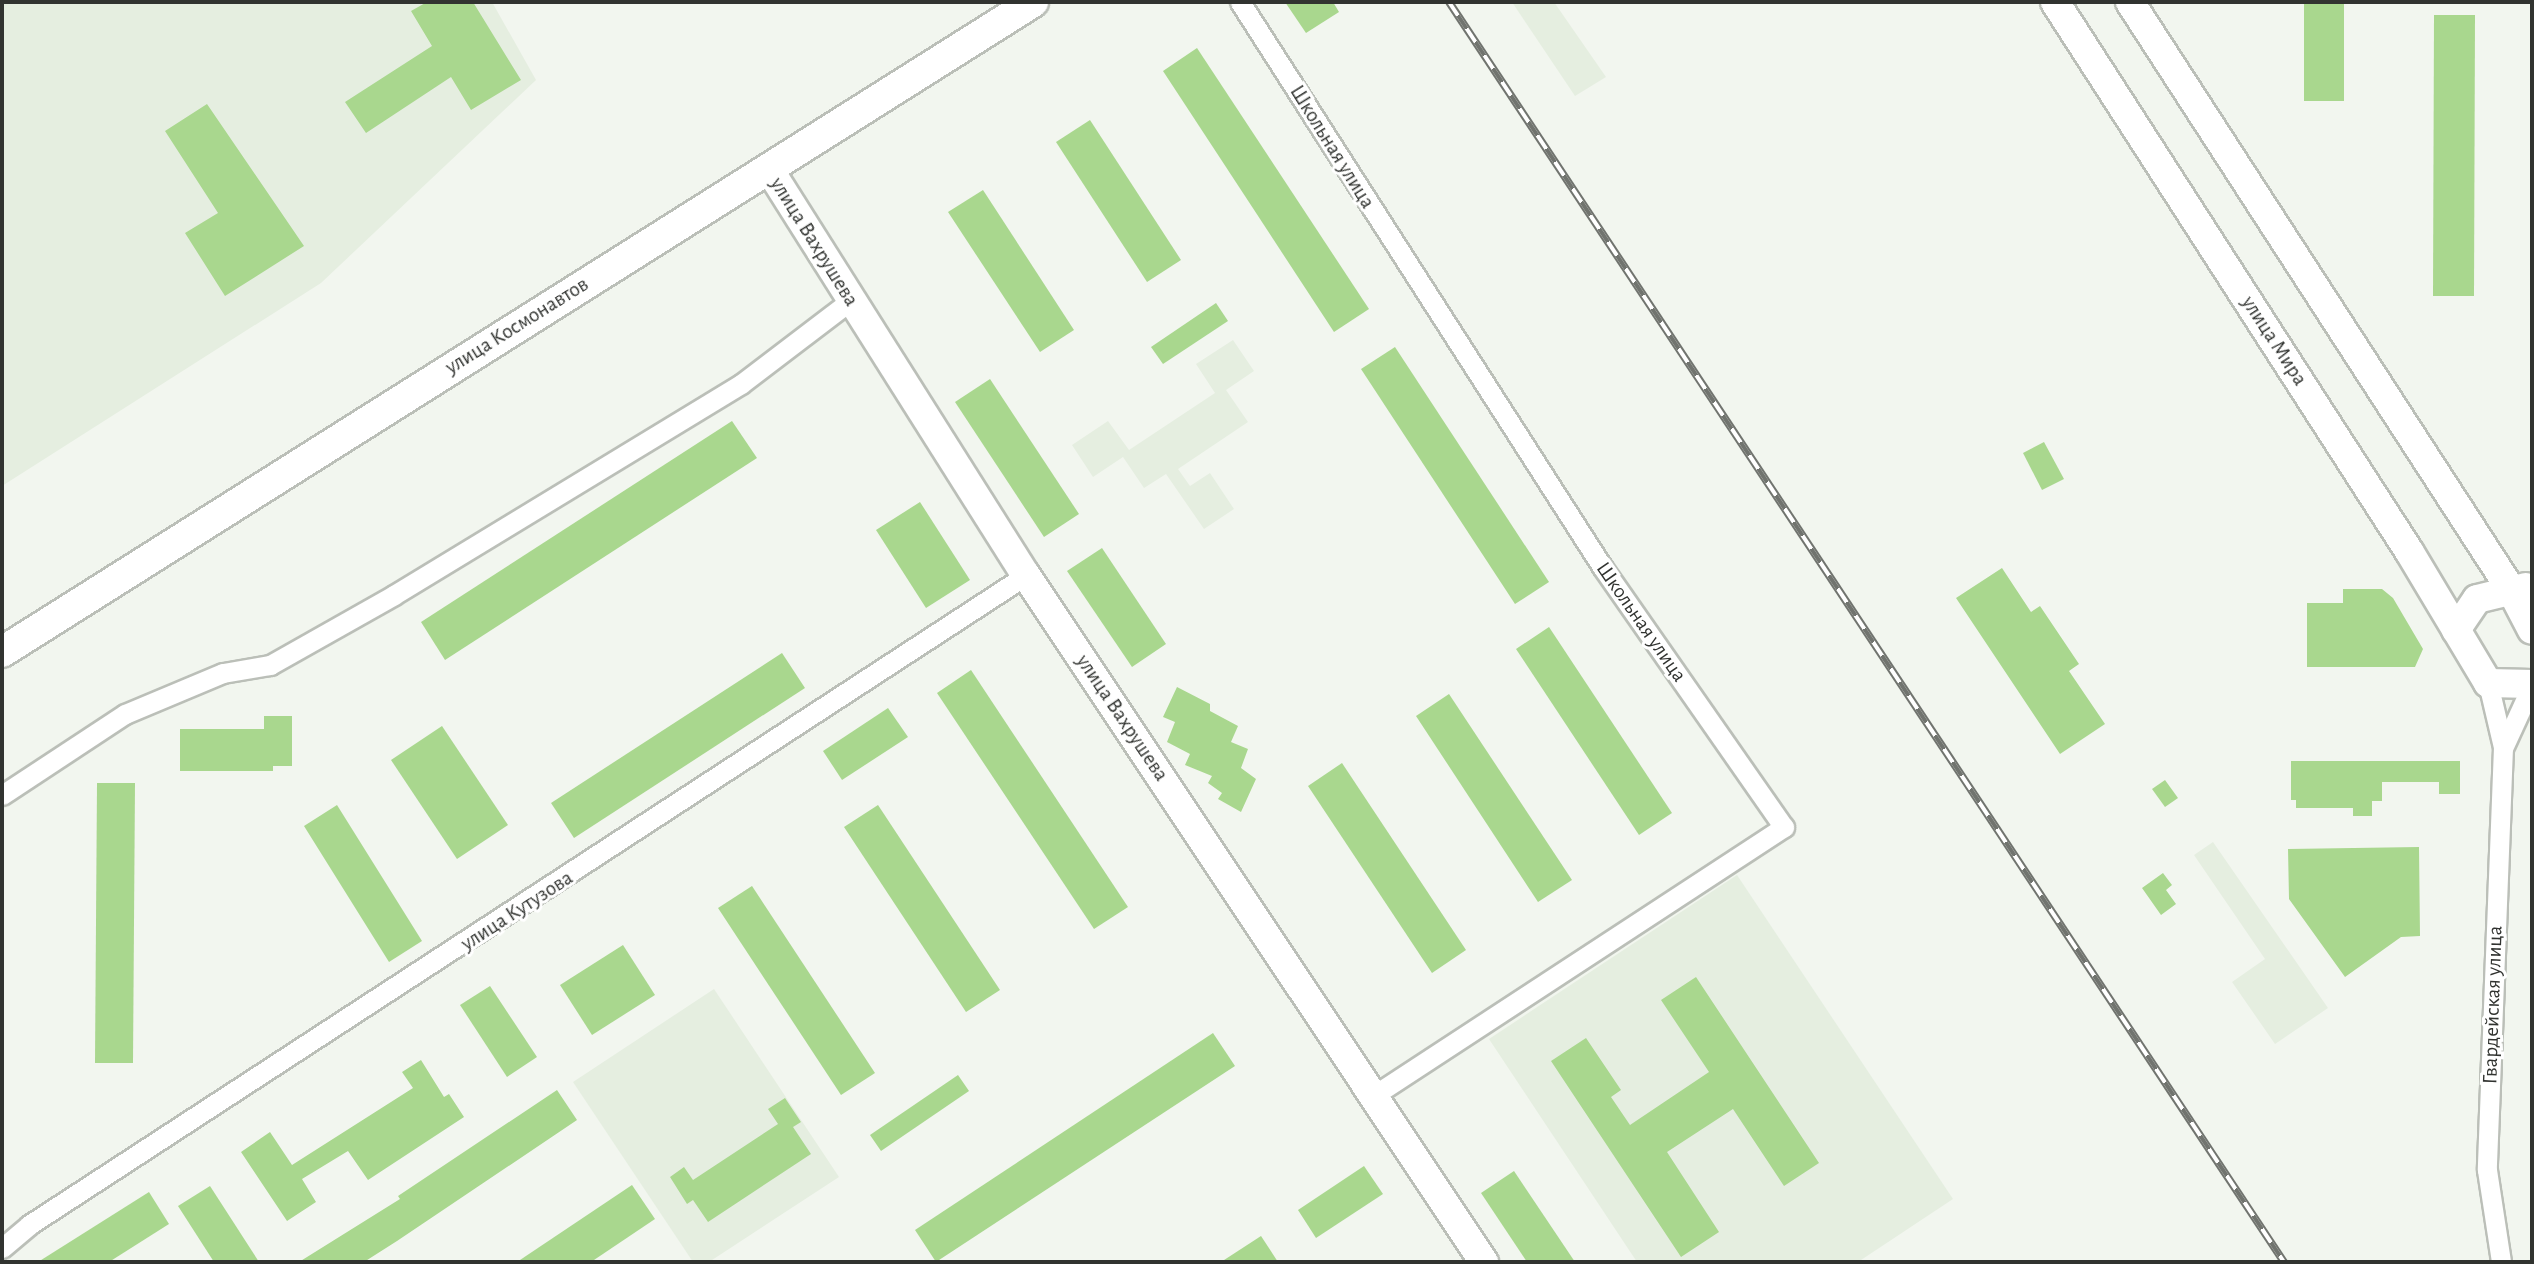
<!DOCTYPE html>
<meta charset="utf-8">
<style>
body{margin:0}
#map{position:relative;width:2534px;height:1264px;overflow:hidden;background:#f2f6ef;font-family:"Alegreya Sans",sans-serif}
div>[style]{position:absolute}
.built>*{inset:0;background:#e5eee0}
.building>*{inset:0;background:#a9d78e}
.roads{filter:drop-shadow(2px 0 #bbbfb8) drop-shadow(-2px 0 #bbbfb8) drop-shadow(0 2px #bbbfb8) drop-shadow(0 -2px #bbbfb8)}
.street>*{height:19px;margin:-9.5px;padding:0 9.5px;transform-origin:9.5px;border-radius:9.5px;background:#fff}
.secondary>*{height:28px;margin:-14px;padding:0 14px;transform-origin:14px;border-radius:14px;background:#fff}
.primary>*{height:30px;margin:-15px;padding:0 15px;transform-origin:15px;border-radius:15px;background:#fff}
.rail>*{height:8px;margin-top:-4px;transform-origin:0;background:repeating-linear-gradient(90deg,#fff 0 16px,#71746f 0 32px);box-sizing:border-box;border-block:2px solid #71746f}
span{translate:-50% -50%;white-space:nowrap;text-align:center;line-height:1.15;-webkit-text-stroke:6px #fff;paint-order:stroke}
.street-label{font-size:21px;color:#313330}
.frame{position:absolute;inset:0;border:4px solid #313330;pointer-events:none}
</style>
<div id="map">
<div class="built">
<div style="clip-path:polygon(2px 2px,492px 2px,536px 80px,321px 283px,2px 486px)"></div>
<div style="clip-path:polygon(1512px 2px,1554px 2px,1606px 77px,1575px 96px)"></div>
<div style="clip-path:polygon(1233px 340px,1254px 371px,1226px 390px,1248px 422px,1178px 469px,1190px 486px,1210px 473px,1234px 509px,1204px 529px,1166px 474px,1144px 488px,1123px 457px,1093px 477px,1072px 445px,1108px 421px,1129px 450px,1215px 393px,1196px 364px)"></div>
<div style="clip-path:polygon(2213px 842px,2328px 1008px,2275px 1044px,2232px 982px,2265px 959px,2194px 855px)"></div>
<div style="clip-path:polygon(1737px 875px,1953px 1199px,1858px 1262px,1637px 1262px,1489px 1039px)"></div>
<div style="clip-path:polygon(714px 989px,839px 1177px,709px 1262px,693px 1262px,573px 1082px)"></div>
</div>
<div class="building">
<div style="clip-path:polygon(427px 2px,473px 2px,521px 80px,471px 110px,451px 77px,366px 133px,345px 102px,432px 46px,411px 11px)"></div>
<div style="clip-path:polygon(1285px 2px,1333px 2px,1339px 12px,1306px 33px)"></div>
<div style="clip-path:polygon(2304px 2px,2344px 2px,2344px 101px,2304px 101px)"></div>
<div style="clip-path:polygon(2434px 15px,2475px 15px,2474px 296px,2433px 296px)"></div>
<div style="clip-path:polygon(1197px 48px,1369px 309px,1334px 332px,1163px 71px)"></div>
<div style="clip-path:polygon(207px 104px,304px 246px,225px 296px,185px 233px,218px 213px,165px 131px)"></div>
<div style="clip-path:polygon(1090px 120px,1181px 260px,1147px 282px,1056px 142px)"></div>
<div style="clip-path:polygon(983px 190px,1074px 330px,1040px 352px,948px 212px)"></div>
<div style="clip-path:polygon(1216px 303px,1228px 321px,1163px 364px,1151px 347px)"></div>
<div style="clip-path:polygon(1395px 347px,1549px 582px,1515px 604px,1361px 369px)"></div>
<div style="clip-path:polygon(990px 379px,1079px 514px,1044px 537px,955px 402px)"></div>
<div style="clip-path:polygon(732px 421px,757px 458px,445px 660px,421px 622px)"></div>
<div style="clip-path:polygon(2044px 442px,2064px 479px,2042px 490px,2023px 453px)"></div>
<div style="clip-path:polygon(920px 502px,970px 580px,926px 608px,876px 530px)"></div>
<div style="clip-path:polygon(1102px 548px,1166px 644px,1132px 667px,1067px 571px)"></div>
<div style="clip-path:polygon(2002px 568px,2031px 612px,2040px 606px,2079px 664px,2069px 671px,2105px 724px,2060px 754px,1956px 598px)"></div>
<div style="clip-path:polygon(2343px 589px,2382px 589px,2393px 598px,2423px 649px,2415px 667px,2307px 667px,2307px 603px,2343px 603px)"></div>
<div style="clip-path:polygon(1549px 627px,1672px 813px,1639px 835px,1516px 649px)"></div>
<div style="clip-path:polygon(782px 653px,805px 688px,574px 838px,551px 803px)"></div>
<div style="clip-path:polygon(971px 670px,1128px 907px,1094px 929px,937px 693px)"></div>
<div style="clip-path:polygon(1177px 687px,1210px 704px,1210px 711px,1238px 726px,1231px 742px,1248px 749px,1241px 768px,1256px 779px,1241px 812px,1218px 799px,1222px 793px,1208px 783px,1212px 776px,1185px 765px,1190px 754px,1167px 742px,1175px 722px,1163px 717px)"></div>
<div style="clip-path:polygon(1449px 694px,1572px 880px,1538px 902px,1416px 716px)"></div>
<div style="clip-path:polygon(888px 708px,908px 737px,842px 780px,823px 751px)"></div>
<div style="clip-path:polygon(264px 716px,292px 716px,292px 766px,273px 766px,273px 771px,180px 771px,180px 729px,264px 729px)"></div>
<div style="clip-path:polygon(442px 726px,508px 825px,457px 859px,391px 760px)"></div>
<div style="clip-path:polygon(2291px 761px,2460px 761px,2460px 794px,2439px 794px,2439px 782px,2382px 782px,2382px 801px,2372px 801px,2372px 816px,2353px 816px,2353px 808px,2296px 808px,2296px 800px,2291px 800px)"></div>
<div style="clip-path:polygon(1342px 763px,1466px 950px,1432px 973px,1308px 786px)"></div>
<div style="clip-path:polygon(2165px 780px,2178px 798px,2165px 807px,2152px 789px)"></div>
<div style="clip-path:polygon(97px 783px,135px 783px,133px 1063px,95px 1063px)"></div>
<div style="clip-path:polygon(337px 805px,422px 941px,389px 962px,304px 826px)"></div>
<div style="clip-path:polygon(878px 805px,1000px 990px,966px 1012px,844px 827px)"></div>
<div style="clip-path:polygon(2419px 847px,2420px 936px,2401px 937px,2345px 977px,2289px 899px,2288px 849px)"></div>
<div style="clip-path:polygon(2163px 873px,2172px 885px,2166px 890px,2176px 904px,2161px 915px,2142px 888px)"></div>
<div style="clip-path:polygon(752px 886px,875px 1073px,841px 1095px,718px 908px)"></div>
<div style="clip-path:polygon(623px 945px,655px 995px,592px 1035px,560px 985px)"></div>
<div style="clip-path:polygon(1696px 977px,1819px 1163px,1784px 1186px,1733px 1109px,1667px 1152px,1719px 1232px,1681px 1257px,1551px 1061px,1586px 1038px,1621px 1090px,1611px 1097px,1630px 1125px,1709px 1072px,1661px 1000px)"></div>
<div style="clip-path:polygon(490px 986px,537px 1057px,507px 1077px,460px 1005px)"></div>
<div style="clip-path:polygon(1213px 1033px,1235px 1066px,936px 1262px,915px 1230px)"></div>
<div style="clip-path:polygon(421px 1060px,444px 1097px,449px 1094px,464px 1117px,368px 1180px,348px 1151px,302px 1179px,316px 1202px,287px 1221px,241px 1152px,270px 1132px,292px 1165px,413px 1088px,402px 1072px)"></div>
<div style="clip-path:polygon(958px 1075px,969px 1091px,881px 1151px,870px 1135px)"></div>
<div style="clip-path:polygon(557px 1090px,577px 1120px,397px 1241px,364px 1262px,299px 1262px,400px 1199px,398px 1196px)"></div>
<div style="clip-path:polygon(785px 1098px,801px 1122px,793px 1127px,811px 1154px,708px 1222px,693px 1200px,687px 1204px,670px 1177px,684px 1167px,693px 1180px,778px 1124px,768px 1109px)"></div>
<div style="clip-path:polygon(1364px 1166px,1383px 1194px,1316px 1238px,1298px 1210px)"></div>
<div style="clip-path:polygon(1514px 1171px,1575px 1262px,1527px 1262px,1481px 1193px)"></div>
<div style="clip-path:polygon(632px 1185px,655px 1219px,591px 1262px,517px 1262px)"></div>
<div style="clip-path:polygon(210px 1186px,259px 1262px,214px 1262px,178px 1206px)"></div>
<div style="clip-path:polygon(149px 1192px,169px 1224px,109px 1262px,38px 1262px)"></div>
<div style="clip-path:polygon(1261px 1236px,1278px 1262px,1221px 1262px)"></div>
</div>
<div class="roads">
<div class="street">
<div style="left:1240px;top:2px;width:672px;rotate:57.33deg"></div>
<div style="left:1603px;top:568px;width:316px;rotate:55.1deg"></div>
<div style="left:1784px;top:827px;width:490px;rotate:146.8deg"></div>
<div style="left:2488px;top:683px;width:66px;rotate:76.8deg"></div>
<div style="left:2503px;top:747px;width:423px;rotate:92.2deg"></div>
<div style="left:2487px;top:1170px;width:93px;rotate:81.3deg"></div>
<div style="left:2504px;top:746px;width:67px;rotate:-65.3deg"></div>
<div style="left:2px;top:795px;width:147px;rotate:-33.4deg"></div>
<div style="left:125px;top:714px;width:106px;rotate:-22.7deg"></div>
<div style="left:223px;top:673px;width:48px;rotate:-9.7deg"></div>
<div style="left:270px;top:665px;width:142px;rotate:-29.4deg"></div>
<div style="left:394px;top:595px;width:406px;rotate:-31.3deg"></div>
<div style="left:741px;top:384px;width:137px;rotate:-37.3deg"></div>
<div style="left:2px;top:1248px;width:35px;rotate:-40deg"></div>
<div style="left:29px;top:1225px;width:1190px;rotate:-33.1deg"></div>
</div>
<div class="secondary">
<div style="left:2055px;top:2px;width:653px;rotate:57.19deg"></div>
<div style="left:2409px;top:551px;width:154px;rotate:59.1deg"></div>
<div style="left:2488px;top:683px;width:44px;rotate:1.3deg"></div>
<div style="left:2130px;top:2px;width:698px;rotate:57.04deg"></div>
<div style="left:2510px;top:588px;width:47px;rotate:62.4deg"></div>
<div style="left:769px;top:169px;width:481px;rotate:57.7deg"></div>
<div style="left:1026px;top:575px;width:826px;rotate:56.31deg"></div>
<div style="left:2456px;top:630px;width:37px;rotate:-56deg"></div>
<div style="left:2477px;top:599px;width:50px;rotate:-13.8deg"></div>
</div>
<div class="primary">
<div style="left:2px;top:652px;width:1219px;rotate:-32.23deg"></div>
</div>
</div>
<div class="rail">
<div style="left:1449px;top:2px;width:1512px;rotate:56.47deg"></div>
</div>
<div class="street-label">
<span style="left:1332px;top:147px;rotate:58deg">Школьная улица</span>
<span style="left:814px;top:242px;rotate:58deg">улица Вахрушева</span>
<span style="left:517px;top:326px;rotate:-32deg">улица Космонавтов</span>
<span style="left:2274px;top:341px;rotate:57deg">улица Мира</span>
<span style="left:1641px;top:622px;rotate:55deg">Школьная улица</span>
<span style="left:1122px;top:718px;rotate:56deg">улица Вахрушева</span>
<span style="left:517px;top:911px;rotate:-33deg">улица Кутузова</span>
<span style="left:2493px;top:1005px;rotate:-88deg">Гвардейская улица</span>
</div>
<div class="frame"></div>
</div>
